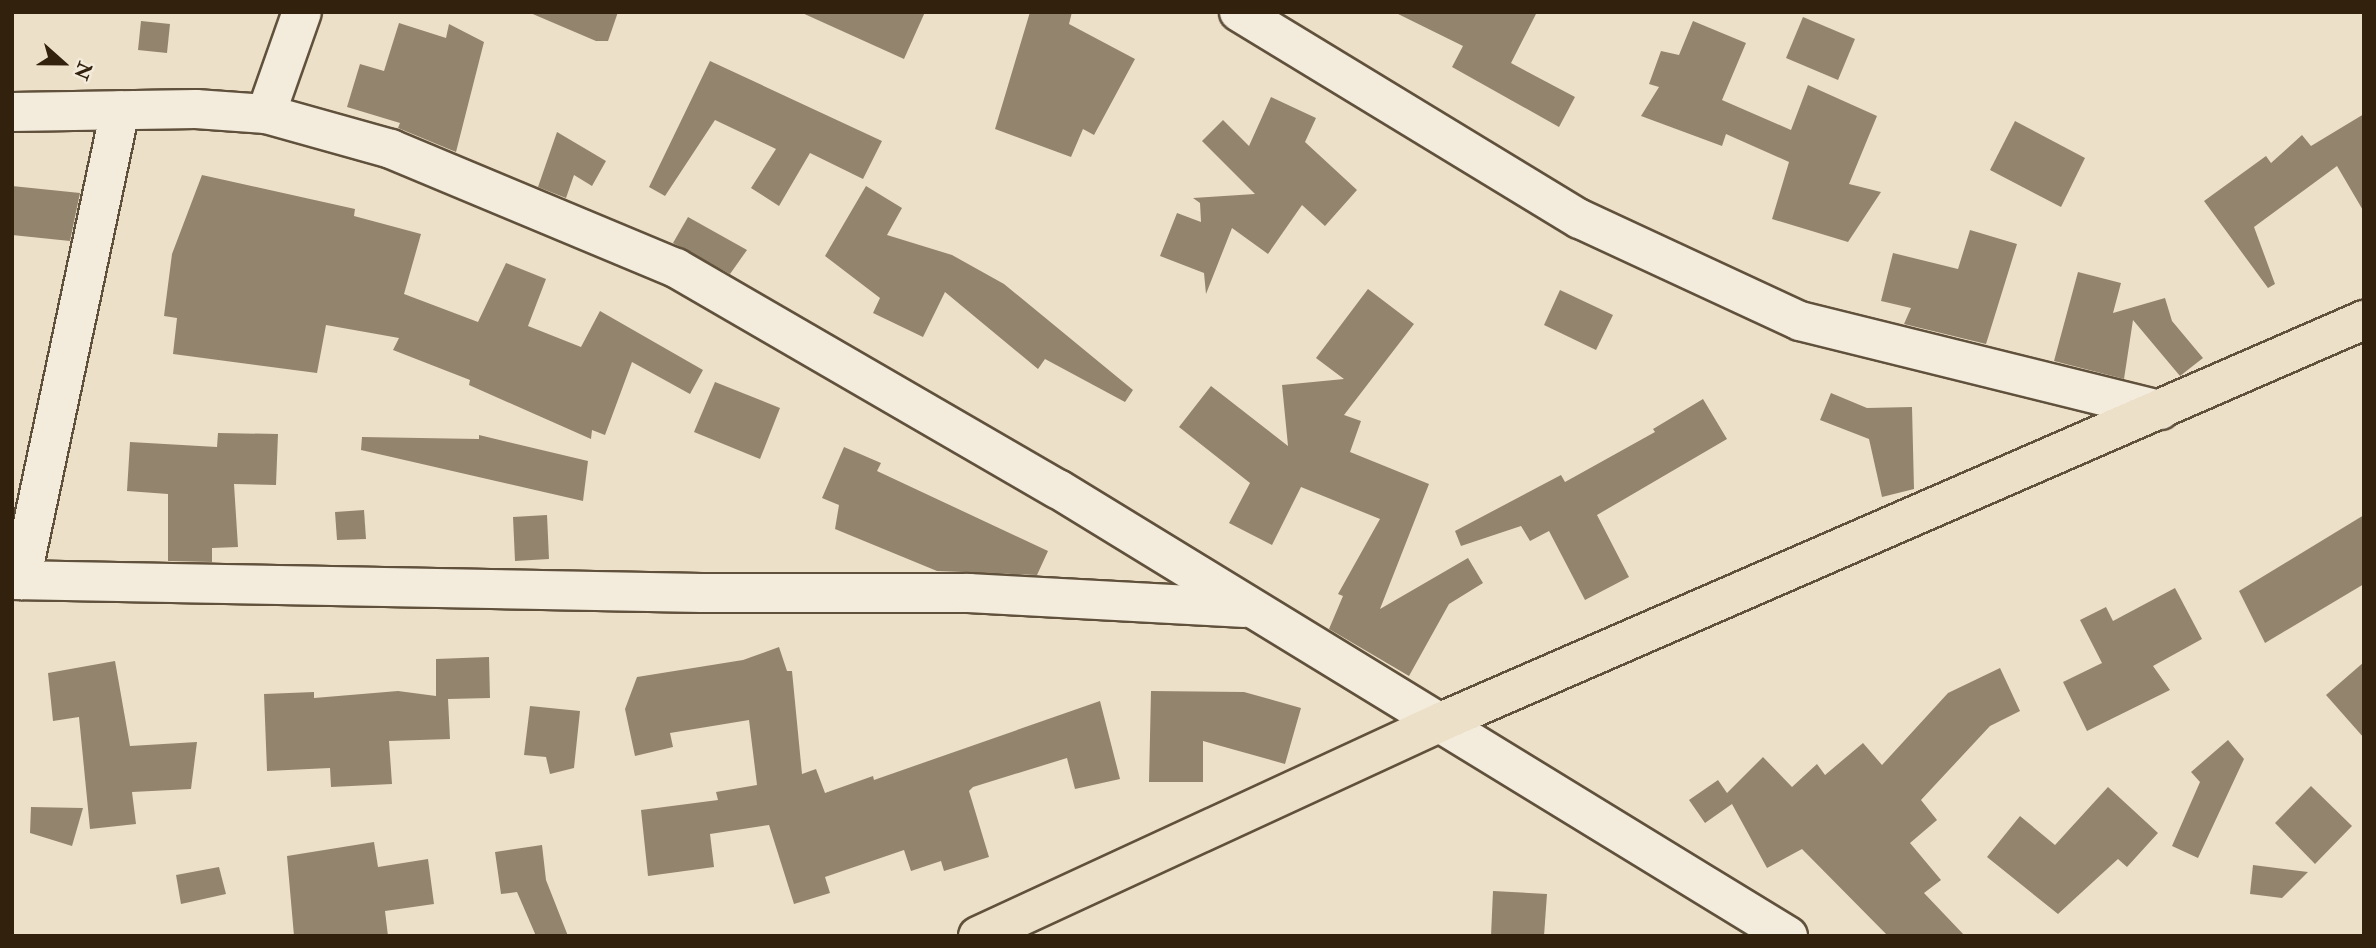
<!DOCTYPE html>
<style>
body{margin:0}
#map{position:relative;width:2376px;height:948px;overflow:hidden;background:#ede0c8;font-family:"IM FELL Double Pica",serif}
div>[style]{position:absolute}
.building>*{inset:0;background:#93846e}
.roads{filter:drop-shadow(2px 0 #60513c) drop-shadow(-2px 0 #60513c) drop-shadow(0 2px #60513c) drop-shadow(0 -2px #60513c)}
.minor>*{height:38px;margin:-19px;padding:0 19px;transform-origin:19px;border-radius:19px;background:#f3ebdb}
.major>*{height:38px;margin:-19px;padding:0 19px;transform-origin:19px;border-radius:19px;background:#ede0c8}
span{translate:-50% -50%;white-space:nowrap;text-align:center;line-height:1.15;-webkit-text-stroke:7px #f3ebdb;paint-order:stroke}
.frame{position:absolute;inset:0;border:14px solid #31210d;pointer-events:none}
.north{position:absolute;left:28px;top:28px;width:70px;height:70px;-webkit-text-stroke:5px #f3ebdb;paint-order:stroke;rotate:111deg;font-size:19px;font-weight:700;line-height:28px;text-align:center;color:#31210d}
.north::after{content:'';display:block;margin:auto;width:24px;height:32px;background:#31210d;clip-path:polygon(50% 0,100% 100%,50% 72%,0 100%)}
</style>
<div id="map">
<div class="building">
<div style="clip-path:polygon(528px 12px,618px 12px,608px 41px,596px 41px)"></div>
<div style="clip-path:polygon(800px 12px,925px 12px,904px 59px)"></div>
<div style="clip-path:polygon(1030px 12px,1072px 12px,1069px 24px,1135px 59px,1094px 135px,1083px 129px,1071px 157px,995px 129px)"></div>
<div style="clip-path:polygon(1394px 12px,1537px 12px,1511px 63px,1575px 97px,1559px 127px,1452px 67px,1463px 46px)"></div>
<div style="clip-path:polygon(1803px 17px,1855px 39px,1838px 80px,1786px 58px)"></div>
<div style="clip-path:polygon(141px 21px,170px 24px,167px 53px,138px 50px)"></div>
<div style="clip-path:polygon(1693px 21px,1746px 43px,1722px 100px,1791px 130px,1808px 85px,1877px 116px,1849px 184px,1881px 192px,1848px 242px,1772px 219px,1789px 162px,1726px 134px,1722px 146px,1641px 116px,1659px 87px,1649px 84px,1661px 51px,1679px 55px)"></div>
<div style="clip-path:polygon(399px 23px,446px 38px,449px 24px,484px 42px,456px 152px,398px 128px,400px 123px,347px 107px,360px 64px,384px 71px)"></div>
<div style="clip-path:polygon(710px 61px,882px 141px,863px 179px,810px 153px,779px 206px,751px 188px,776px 149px,715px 120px,665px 196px,649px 187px)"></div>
<div style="clip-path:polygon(1271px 97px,1316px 118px,1305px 142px,1357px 190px,1325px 226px,1302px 205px,1268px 254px,1232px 228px,1206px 294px,1204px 273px,1160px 256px,1177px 213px,1201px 222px,1200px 203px,1193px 198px,1255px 194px,1202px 141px,1223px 120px,1249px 146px)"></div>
<div style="clip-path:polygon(2364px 114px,2364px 212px,2337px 166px,2254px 227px,2275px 284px,2268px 288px,2204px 201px,2266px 156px,2271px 163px,2302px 135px,2311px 146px)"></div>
<div style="clip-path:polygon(2015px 121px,2085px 158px,2061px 207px,1990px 170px)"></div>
<div style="clip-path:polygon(557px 132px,606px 161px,592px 186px,574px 175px,566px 198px,538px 187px)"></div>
<div style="clip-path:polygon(202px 175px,355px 209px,354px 216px,421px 234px,404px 294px,478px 322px,506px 263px,546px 279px,528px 326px,581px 347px,600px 311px,703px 370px,690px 394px,632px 362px,605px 435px,592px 430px,591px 439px,469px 385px,470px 380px,393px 350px,399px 338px,326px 325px,317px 373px,173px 354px,177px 318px,164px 316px,172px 254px)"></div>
<div style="clip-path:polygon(12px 186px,80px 193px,70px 241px,12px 235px)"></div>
<div style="clip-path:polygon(866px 186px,902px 208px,887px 235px,952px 255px,1004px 284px,1133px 390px,1125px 402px,1045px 359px,1038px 369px,945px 292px,923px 337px,873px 313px,880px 298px,825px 256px)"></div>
<div style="clip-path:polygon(688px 217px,747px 250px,730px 274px,673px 243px)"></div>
<div style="clip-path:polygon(1970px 230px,2017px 244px,1986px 344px,1904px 324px,1911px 308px,1881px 301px,1893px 253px,1958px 269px)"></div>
<div style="clip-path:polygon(2078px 272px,2121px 283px,2113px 313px,2165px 298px,2172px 321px,2203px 358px,2180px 376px,2133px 320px,2124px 379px,2054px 361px)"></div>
<div style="clip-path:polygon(1368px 289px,1414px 324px,1344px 415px,1361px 421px,1350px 452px,1429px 484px,1380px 609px,1468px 558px,1483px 583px,1449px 604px,1409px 676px,1329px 629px,1343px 596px,1338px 594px,1380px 519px,1301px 487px,1272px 545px,1229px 523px,1250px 483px,1179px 427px,1211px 386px,1288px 446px,1282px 385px,1344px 379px,1316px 358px)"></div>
<div style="clip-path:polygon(1560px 290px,1613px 315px,1596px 350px,1544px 325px)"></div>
<div style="clip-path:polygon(715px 382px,780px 408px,760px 459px,694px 432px)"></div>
<div style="clip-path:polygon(1831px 393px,1867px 408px,1912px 407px,1914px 489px,1882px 497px,1869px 439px,1820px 420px)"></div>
<div style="clip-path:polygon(1703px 399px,1727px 439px,1597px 515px,1629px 577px,1585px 600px,1549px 531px,1530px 541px,1521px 526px,1461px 546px,1455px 531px,1561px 475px,1565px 482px,1655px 432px,1653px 429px)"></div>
<div style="clip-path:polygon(218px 433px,278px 434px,276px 485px,234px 484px,238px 547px,212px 548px,212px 562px,168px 561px,168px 494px,127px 491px,130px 442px,217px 447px)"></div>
<div style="clip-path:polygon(479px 435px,588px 461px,583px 501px,361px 450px,362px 437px,479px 439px)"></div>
<div style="clip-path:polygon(844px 447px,881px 463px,877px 471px,1048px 551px,1037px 575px,937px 571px,835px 529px,839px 505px,822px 498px)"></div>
<div style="clip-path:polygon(364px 510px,366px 539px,337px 540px,335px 512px)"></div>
<div style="clip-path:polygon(547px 515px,549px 559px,515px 561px,513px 517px)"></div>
<div style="clip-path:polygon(2364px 515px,2364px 584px,2265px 643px,2239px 591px)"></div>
<div style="clip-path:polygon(2175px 588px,2202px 639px,2153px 666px,2170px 690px,2087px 731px,2063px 682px,2102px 663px,2080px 620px,2106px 607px,2113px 621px)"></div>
<div style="clip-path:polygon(779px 647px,787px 671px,792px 671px,802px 774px,816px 769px,825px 793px,873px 776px,874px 780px,1100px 701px,1120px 779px,1075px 789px,1067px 758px,973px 787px,969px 791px,989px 857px,944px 871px,941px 861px,911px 871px,904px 850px,825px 877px,830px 893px,794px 904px,769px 825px,710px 834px,714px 867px,648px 876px,641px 810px,718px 800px,716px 792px,757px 785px,749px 720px,670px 733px,673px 747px,635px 756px,625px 709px,637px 677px,743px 660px)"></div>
<div style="clip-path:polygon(489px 657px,490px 698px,448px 699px,450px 739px,389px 741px,392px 784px,331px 787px,330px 768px,267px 771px,264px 694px,314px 692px,314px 698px,398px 691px,436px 696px,436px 659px)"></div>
<div style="clip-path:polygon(115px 661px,130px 746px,197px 742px,191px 789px,132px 792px,136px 824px,90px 829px,79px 717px,53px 721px,48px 673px)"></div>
<div style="clip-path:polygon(2364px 662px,2364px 738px,2326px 695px)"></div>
<div style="clip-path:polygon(2000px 668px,2020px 711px,1990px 726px,1921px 800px,1937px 820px,1910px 843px,1941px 880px,1924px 893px,1965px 936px,1888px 936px,1802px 849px,1767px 868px,1732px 804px,1705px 823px,1689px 800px,1718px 780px,1727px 793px,1763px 757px,1792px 787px,1817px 764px,1825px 775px,1863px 743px,1882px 765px,1948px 693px)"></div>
<div style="clip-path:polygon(1151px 691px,1244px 692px,1301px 708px,1285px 764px,1203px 741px,1203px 782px,1149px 782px)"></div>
<div style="clip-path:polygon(530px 706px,580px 711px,574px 768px,550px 774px,546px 757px,524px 755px)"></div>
<div style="clip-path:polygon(2228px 740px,2244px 759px,2198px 858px,2172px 846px,2200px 782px,2191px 772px)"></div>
<div style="clip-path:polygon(2311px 786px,2352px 826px,2315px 864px,2275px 823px)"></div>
<div style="clip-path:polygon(2108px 787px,2158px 833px,2127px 867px,2118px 859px,2058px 914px,1987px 857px,2020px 816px,2055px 845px)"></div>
<div style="clip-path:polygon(31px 807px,83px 808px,72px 846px,30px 833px)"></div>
<div style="clip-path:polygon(374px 842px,378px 867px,428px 859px,434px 904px,385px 911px,388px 936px,294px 936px,287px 856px)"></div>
<div style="clip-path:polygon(542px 845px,546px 880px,568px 936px,536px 936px,517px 892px,501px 894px,495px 852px)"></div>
<div style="clip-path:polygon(2253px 865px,2308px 872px,2282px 898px,2250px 894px)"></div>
<div style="clip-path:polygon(219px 867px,226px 894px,181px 904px,176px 875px)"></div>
<div style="clip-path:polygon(1493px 891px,1547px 894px,1544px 936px,1491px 936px)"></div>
</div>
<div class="roads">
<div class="minor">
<div style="left:1239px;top:12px;width:399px;rotate:31.3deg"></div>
<div style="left:1580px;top:219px;width:242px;rotate:24.9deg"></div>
<div style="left:1800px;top:321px;width:371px;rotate:13.9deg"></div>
<div style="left:12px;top:112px;width:184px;rotate:-0.9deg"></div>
<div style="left:196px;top:109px;width:70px;rotate:4.1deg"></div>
<div style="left:266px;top:114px;width:130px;rotate:15.6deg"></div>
<div style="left:391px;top:149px;width:309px;rotate:22.7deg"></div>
<div style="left:676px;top:268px;width:441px;rotate:30.1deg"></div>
<div style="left:1058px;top:489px;width:856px;rotate:31.48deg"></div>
<div style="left:266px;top:114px;width:108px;rotate:-70.6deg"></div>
<div style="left:12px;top:580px;width:690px;rotate:1.08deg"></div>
<div style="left:702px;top:593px;width:267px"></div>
<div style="left:969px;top:593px;width:276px;rotate:3.1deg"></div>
<div style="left:21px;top:580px;width:480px;rotate:-78.1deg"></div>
</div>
<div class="major">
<div style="left:978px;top:936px;width:512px;rotate:-24.81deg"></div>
<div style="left:1443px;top:721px;width:1005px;rotate:-23.53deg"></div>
</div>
</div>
<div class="frame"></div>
<div class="north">N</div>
</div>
